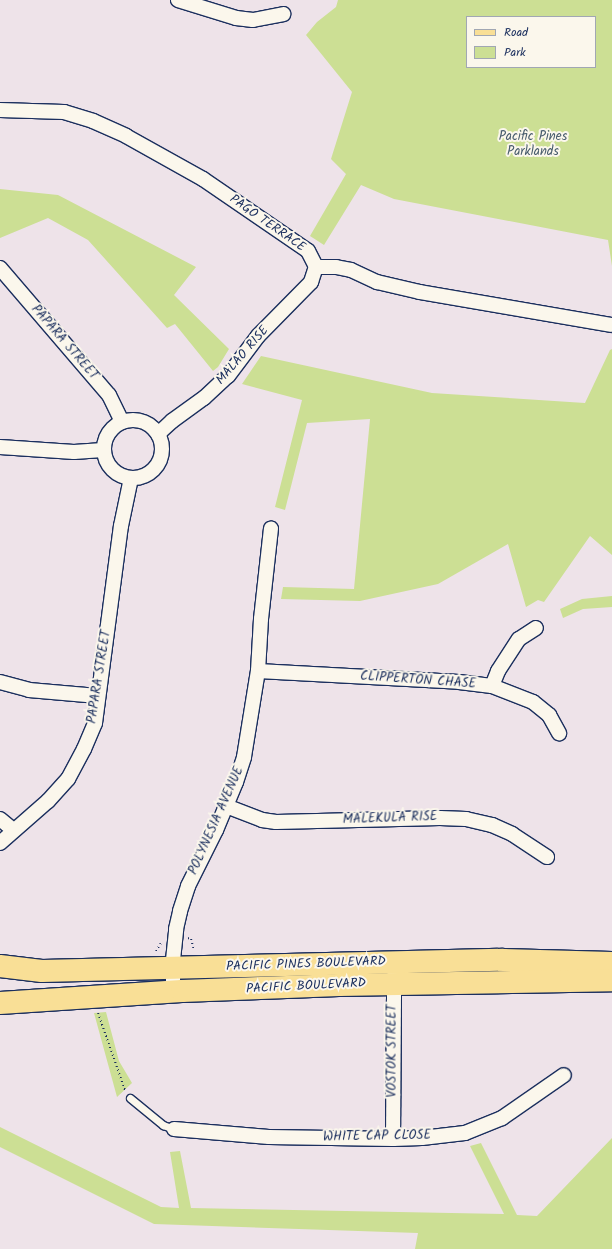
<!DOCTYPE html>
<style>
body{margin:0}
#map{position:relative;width:612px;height:1249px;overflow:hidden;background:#eee3e9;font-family:Kalam,sans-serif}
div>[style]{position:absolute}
.green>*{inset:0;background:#ccdf94}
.path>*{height:2px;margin-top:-1px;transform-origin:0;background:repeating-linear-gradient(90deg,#1b2f5e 0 1px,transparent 0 4px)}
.roads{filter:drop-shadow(1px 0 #1b2f5e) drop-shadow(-1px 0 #1b2f5e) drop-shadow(0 1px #1b2f5e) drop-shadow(0 -1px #1b2f5e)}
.service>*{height:7px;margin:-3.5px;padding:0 3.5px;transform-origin:3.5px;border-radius:3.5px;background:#fbf7ec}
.minor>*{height:14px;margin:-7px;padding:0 7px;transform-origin:7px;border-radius:7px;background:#fbf7ec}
.minor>.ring{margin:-7px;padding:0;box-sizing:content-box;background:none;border:14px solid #fbf7ec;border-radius:50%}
.primary>*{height:22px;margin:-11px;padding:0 11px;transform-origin:11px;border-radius:11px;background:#f9df96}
span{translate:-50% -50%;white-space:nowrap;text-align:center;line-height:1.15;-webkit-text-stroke:4px #fbf7ec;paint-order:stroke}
.park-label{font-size:13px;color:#475b6c}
.street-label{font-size:13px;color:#1b2f5e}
.legend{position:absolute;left:466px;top:16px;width:130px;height:52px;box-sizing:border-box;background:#fbf7ec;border:1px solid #a1a7b3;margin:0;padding:5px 7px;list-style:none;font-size:12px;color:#1b2f5e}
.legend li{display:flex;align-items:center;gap:8px;height:20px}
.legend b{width:20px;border:1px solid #a1a7b3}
</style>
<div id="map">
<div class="green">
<div style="clip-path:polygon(evenodd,338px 0,612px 0,612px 266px,608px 240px,394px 199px,361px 185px,324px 245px,310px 236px,346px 174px,331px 159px,352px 92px,306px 35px,317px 22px,336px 7px,338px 0,467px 17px,595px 17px,595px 67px,467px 67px,467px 17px)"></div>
<div style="clip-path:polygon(0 189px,58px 195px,196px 267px,174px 295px,229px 349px,218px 367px,213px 371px,175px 324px,167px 328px,88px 240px,48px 218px,0 238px)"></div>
<div style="clip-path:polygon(612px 349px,612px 555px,590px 536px,544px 602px,538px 600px,526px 607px,508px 544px,438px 584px,360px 601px,281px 599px,283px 587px,354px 589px,370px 419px,307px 423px,285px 510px,275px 507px,302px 400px,242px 384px,261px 356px,432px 393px,585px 403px,610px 350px)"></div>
<div style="clip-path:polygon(612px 596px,612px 607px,583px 609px,563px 618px,560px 609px,582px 599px)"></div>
<div style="clip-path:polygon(106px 1012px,119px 1061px,132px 1083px,117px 1097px,94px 1013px)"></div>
<div style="clip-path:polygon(0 1127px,161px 1207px,179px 1208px,170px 1152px,180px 1151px,191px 1208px,504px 1214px,470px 1146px,481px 1143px,517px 1215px,537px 1216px,612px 1138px,612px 1249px,415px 1249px,418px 1233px,154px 1224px,0 1147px)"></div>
</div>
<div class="path">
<div style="left:188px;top:938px;width:3px;rotate:18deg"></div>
<div style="left:191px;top:939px;width:11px;rotate:75deg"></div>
<div style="left:156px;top:951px;width:9px;rotate:-58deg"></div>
<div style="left:98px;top:1013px;width:82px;rotate:70.7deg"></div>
</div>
<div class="roads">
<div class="service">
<div style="left:130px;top:1098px;width:43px;rotate:39.3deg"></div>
<div style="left:163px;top:1125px;width:12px;rotate:20deg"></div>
</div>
<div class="minor">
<div style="left:178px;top:0;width:61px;rotate:17.2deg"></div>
<div style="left:236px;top:18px;width:17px;rotate:7deg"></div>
<div style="left:253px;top:20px;width:31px;rotate:-11deg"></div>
<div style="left:0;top:110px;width:64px;rotate:1.8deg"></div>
<div style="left:64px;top:112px;width:30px;rotate:17deg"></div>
<div style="left:93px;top:121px;width:36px;rotate:24deg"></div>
<div style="left:126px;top:136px;width:88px;rotate:29.2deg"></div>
<div style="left:203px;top:179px;width:127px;rotate:34.4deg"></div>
<div style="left:308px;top:251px;width:18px;rotate:63deg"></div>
<div style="left:316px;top:267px;width:20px"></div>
<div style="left:336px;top:267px;width:15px;rotate:11deg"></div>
<div style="left:351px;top:270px;width:29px;rotate:25deg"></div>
<div style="left:377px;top:282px;width:44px;rotate:13.1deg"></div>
<div style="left:420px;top:292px;width:194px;rotate:9.8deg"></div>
<div style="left:0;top:268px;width:167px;rotate:49.4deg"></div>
<div style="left:109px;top:395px;width:30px;rotate:64deg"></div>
<div class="ring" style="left:104px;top:420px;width:44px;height:44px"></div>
<div style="left:158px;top:434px;width:19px;rotate:-43deg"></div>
<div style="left:172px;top:421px;width:39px;rotate:-36deg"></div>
<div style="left:204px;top:398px;width:33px;rotate:-43deg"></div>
<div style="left:228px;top:376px;width:50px;rotate:-53.1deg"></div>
<div style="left:258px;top:336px;width:76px;rotate:-45.5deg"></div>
<div style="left:311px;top:282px;width:16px;rotate:-72deg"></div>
<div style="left:0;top:447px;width:74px;rotate:3.9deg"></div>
<div style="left:74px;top:452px;width:29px;rotate:-4deg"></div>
<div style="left:258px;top:671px;width:201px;rotate:3.1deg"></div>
<div style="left:459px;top:682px;width:33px;rotate:7deg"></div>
<div style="left:492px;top:686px;width:44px;rotate:21.3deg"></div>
<div style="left:533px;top:702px;width:21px;rotate:39deg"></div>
<div style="left:549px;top:715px;width:21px;rotate:61deg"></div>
<div style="left:0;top:682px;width:30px;rotate:15deg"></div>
<div style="left:29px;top:690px;width:69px;rotate:5deg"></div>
<div style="left:492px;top:686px;width:16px;rotate:-68deg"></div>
<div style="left:498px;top:671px;width:38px;rotate:-57deg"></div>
<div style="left:519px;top:639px;width:20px;rotate:-33deg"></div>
<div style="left:226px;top:806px;width:39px;rotate:21deg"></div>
<div style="left:262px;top:820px;width:14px;rotate:8deg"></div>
<div style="left:276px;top:822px;width:164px;rotate:-1.4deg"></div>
<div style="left:440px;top:818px;width:26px;rotate:2deg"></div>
<div style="left:466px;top:819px;width:27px;rotate:13deg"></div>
<div style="left:492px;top:825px;width:22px;rotate:24deg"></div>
<div style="left:512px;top:834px;width:42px;rotate:33.3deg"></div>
<div style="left:0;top:819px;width:17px;rotate:40deg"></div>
<div style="left:0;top:843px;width:64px;rotate:-41.2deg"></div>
<div style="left:48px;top:801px;width:30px;rotate:-48deg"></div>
<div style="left:68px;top:779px;width:34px;rotate:-62deg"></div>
<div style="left:84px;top:749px;width:28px;rotate:-67deg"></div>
<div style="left:95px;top:723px;width:199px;rotate:-82.5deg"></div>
<div style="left:121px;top:526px;width:49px;rotate:-78.2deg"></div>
<div style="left:173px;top:992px;width:32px;rotate:-90deg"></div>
<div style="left:173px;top:960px;width:31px;rotate:-84deg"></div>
<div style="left:176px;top:929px;width:18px;rotate:-77deg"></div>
<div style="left:180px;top:911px;width:26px;rotate:-72deg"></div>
<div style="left:188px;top:886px;width:63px;rotate:-63.4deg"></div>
<div style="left:216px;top:830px;width:52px;rotate:-67.4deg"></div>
<div style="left:236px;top:782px;width:26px;rotate:-72deg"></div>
<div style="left:244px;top:757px;width:87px;rotate:-80.8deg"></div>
<div style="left:258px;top:671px;width:52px;rotate:-86.7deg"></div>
<div style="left:261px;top:619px;width:91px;rotate:-83.7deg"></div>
<div style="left:174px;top:1129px;width:95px;rotate:4.8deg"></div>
<div style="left:269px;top:1137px;width:124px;rotate:0.9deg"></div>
<div style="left:393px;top:1139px;width:29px;rotate:-2deg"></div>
<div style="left:422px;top:1138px;width:43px;rotate:-6.6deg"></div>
<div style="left:465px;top:1133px;width:40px;rotate:-22deg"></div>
<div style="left:502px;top:1118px;width:75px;rotate:-34.7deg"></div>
<div style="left:393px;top:1139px;width:163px;rotate:-89.6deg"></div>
</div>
<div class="primary">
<div style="left:0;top:966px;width:42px;rotate:6.8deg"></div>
<div style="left:42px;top:971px;width:461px;rotate:-1.4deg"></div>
<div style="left:503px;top:960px;width:109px;rotate:1.6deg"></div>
<div style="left:0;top:1003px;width:182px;rotate:-3.8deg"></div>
<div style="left:182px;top:991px;width:157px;rotate:-2.2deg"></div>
<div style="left:339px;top:985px;width:273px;rotate:-1deg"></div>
</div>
</div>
<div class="park-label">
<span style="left:533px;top:145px">Pacific Pines<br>Parklands</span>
</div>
<div class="street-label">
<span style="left:267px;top:224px;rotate:35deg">PAGO TERRACE</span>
<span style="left:64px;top:343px;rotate:49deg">PAPARA STREET</span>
<span style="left:243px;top:356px;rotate:-49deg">MALAO RISE</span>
<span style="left:100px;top:677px;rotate:-81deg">PAPARA STREET</span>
<span style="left:418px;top:681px;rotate:4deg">CLIPPERTON CHASE</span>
<span style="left:390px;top:819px;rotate:-2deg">MALEKULA RISE</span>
<span style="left:217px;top:821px;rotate:-66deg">POLYNESIA AVENUE</span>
<span style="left:306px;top:965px;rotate:-2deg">PACIFIC PINES BOULEVARD</span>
<span style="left:306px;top:987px;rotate:-3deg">PACIFIC BOULEVARD</span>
<span style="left:393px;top:1051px;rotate:-90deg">VOSTOK STREET</span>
<span style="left:377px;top:1137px;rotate:-1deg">WHITE CAP CLOSE</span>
</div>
<ul class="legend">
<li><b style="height:5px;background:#f9df96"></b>Road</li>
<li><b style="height:11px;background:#ccdf94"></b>Park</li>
</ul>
</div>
